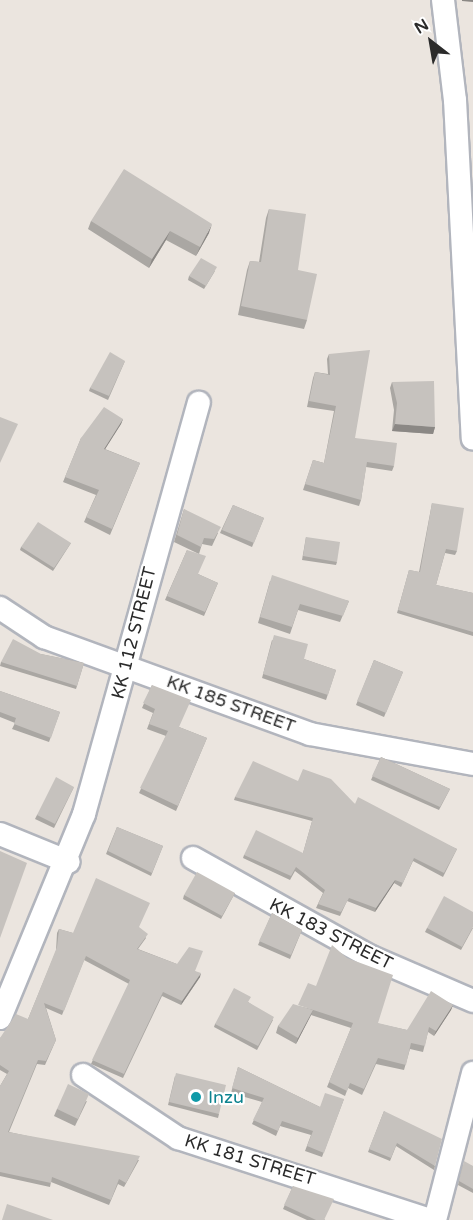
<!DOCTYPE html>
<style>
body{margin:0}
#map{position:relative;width:473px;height:1220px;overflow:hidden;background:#ebe5df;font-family:"Varela Round",sans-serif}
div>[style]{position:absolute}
.roads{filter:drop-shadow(2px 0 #b2b5bd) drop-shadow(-2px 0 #b2b5bd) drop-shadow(0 2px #b2b5bd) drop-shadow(0 -2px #b2b5bd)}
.minor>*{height:22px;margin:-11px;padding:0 11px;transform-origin:11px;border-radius:11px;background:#fff}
.wall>*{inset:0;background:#aaa7a3}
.shaded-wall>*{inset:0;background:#8b8885}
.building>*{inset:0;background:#c6c2be}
.dots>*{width:16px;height:16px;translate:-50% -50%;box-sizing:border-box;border:3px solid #fff;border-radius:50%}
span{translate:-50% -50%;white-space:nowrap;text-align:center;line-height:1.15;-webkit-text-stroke:4.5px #fff;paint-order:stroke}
.street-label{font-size:18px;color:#2b2b2b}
.culture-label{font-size:18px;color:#0d838f}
.left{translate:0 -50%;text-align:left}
.north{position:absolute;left:401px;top:12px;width:60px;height:60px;-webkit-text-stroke:4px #fff;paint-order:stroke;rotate:329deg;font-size:16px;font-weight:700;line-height:24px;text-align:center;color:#2b2b2b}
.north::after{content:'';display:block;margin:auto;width:21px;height:27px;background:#2b2b2b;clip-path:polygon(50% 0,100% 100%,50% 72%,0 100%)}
</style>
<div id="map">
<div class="roads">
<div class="minor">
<div style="left:443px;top:0;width:101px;rotate:83.2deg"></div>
<div style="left:455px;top:100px;width:339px;rotate:87deg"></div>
<div style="left:0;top:608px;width:53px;rotate:33.4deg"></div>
<div style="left:44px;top:637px;width:283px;rotate:20deg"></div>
<div style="left:310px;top:734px;width:166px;rotate:10.4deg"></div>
<div style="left:0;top:834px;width:74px;rotate:22.1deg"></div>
<div style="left:193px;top:858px;width:204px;rotate:29.1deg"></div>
<div style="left:371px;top:957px;width:111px;rotate:23.3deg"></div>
<div style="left:0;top:1018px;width:221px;rotate:-67.6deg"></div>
<div style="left:84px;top:814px;width:427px;rotate:-74.4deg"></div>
<div style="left:83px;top:1075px;width:114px;rotate:33.6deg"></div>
<div style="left:178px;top:1138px;width:266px;rotate:18deg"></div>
<div style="left:435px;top:1220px;width:152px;rotate:-75.5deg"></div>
</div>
</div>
<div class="wall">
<div style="clip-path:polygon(269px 209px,298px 270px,307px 320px,304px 329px,238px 315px,247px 270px,250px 261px,259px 262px,266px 218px)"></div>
<div style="clip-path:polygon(91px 221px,209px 233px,196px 256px,166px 240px,149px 268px,88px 229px)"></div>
<div style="clip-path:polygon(215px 271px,204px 289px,188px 280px,189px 276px)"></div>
<div style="clip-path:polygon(329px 354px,355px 438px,394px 466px,392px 471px,366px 467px,361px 500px,359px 506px,303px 490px,313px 460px,324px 463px,334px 411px,307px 407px,313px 378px,315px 372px,328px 374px,327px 359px)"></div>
<div style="clip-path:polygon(125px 361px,108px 400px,89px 391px,90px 388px)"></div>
<div style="clip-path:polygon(392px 382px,435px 427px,433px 434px,392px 431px,394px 410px,390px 388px)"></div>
<div style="clip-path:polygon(123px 419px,121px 424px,105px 449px,140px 463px,110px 535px,84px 522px,96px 495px,63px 482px,81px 438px)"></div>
<div style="clip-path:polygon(432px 503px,457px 551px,455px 555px,445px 553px,436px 585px,473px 593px,473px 636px,397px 613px,409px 570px,419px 572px)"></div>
<div style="clip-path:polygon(233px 505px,264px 518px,252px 547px,220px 533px)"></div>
<div style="clip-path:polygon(184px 509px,218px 533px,212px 546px,202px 544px,199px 554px,174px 542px)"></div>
<div style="clip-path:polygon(306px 537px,337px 562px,336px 565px,302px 560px)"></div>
<div style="clip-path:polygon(71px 543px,53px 571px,20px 550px,21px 547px)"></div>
<div style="clip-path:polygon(187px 550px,198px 574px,218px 583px,204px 616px,165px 600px)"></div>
<div style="clip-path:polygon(270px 581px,349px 601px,340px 622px,298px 610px,290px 634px,258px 623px)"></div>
<div style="clip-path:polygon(272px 640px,304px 659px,336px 670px,326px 700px,262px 678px)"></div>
<div style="clip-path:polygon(41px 654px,84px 663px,76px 689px,0 666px,1px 662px)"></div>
<div style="clip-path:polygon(374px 660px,403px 672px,384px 717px,356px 705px)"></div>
<div style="clip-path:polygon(152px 685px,179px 727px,207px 738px,176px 811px,139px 793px,166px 736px,147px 729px,153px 713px,142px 708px)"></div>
<div style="clip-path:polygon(0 691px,60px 712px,49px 742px,12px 729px,15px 723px,0 717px)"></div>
<div style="clip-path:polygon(381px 757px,450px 789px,439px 810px,371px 780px)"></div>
<div style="clip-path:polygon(298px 781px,355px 804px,457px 849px,443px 877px,413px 861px,401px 887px,394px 883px,375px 912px,347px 901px,340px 916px,316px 908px,323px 893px,295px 871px,290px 880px,243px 858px,244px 855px,303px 853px,312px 821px,234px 800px,235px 797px)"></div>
<div style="clip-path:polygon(74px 787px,54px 828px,35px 819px,37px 815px)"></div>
<div style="clip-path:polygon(117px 827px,163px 846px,151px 876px,106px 854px)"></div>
<div style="clip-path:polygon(235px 893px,221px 919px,183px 899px,184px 895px)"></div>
<div style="clip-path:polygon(272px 913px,302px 930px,290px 959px,258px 945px)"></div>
<div style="clip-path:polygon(139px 928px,146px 938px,138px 949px,195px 971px,200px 977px,181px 1005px,162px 996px,123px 1078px,91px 1064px,129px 984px,84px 960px,62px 1015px,46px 1008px,56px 1040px,45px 1065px,37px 1064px,9px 1132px,139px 1160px,124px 1187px,118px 1184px,109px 1205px,51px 1182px,50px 1187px,0 1176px,0 1086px,7px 1074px,0 1070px,0 1038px,28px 1019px,56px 951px,57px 933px,59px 929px,73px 933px)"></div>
<div style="clip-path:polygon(427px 928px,473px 928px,461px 950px,425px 932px)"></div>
<div style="clip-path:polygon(248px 1002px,273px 1020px,257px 1050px,214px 1027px,215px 1024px)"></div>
<div style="clip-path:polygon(453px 1005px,451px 1010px,434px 1036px,428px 1032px,423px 1052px,410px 1049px,404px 1070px,376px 1064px,362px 1095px,348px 1088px,345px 1096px,327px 1087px,351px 1028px,311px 1015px,296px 1044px,276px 1033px,278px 1026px,298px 1006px,407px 1030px)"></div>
<div style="clip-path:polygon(238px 1067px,320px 1107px,344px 1099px,322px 1157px,305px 1151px,311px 1135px,280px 1126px,276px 1136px,252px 1124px,262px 1102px,231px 1093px)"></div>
<div style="clip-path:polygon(175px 1076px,219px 1114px,218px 1118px,168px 1105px)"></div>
<div style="clip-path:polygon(87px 1101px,75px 1126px,54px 1116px,57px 1109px)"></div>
<div style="clip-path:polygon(384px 1111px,435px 1166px,434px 1170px,396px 1146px,390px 1161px,368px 1152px)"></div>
<div style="clip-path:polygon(463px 1165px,473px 1166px,473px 1193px,458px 1185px)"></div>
<div style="clip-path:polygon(293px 1186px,325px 1220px,307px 1220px,283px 1209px)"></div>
</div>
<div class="shaded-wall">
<div style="clip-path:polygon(462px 0,473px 0,473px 2px,462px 1px)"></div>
<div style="clip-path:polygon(212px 224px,209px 233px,196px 256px,200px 247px)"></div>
<div style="clip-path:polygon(170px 231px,166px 240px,149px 268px,152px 259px)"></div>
<div style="clip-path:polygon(123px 419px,121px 424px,102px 454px,104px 449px)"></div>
<div style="clip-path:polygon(395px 424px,435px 427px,433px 434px,392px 431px)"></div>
<div style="clip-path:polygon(395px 880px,394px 883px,375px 912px,376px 908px)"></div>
<div style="clip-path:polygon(201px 973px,200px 977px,181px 1005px,182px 1001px)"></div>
<div style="clip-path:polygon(453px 1005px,451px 1010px,434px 1036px,436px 1031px)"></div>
<div style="clip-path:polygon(313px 1010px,310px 1017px,296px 1044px,298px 1038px)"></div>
</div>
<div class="building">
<div style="clip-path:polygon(124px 169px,212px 224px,200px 247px,170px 231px,152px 259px,91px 221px)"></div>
<div style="clip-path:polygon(269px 209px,306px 214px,298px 270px,317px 274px,307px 320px,241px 306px,250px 261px,261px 262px)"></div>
<div style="clip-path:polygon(201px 258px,217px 267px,206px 286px,189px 276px)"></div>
<div style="clip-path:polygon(370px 350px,355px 438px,397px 443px,394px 466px,367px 462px,361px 500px,305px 484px,313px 460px,324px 463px,336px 406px,309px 401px,315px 372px,330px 375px,329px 354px)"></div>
<div style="clip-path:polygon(110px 352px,125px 361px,109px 396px,90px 388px)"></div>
<div style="clip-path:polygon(434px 381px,435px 427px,395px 424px,397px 403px,392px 382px)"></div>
<div style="clip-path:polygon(104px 407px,123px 419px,104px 449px,140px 463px,112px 529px,86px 517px,99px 490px,65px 477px,81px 438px)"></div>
<div style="clip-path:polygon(0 417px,18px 424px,0 463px)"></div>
<div style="clip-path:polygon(432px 503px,464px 508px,457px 551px,446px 549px,436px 585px,473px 593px,473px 632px,398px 610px,409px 570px,420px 572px)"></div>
<div style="clip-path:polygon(233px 505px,264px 518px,254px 543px,222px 530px)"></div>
<div style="clip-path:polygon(184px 509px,221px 527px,214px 539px,204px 538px,201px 547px,177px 535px)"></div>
<div style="clip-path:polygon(38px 522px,71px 543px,54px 568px,21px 547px)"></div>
<div style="clip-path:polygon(306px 537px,340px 542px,337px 562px,303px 556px)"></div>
<div style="clip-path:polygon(187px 550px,206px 556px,198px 574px,218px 583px,205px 612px,167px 596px)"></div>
<div style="clip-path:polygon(272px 575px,349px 601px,343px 616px,300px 604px,292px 627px,260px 617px)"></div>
<div style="clip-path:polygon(274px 635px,308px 644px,304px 659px,336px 670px,328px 695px,263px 674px)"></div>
<div style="clip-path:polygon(13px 639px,41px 654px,84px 663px,77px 686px,1px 662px)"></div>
<div style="clip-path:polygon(374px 660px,403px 672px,386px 713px,357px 701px)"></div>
<div style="clip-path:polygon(152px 685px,191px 700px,179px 727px,207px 738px,178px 806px,140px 788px,168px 731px,149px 724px,155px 709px,143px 703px)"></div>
<div style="clip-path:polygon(0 691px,60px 712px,51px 738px,14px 724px,16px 718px,0 712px)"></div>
<div style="clip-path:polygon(381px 757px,450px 789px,440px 807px,372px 776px)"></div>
<div style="clip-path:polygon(253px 761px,298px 781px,303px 769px,331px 779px,355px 804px,358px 797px,457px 849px,444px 873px,414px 858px,403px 883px,395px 880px,376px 908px,349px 898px,341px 912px,318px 904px,325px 890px,296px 867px,291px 876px,244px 855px,256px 830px,303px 853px,313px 818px,235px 797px)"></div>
<div style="clip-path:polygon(56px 777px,74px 787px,55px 824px,37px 815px)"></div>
<div style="clip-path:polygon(117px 827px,163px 846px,152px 873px,108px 851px)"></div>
<div style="clip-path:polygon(0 851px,27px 863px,0 938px)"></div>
<div style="clip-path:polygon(197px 872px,235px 893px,222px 916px,184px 895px)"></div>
<div style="clip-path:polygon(96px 878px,150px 903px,139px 927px,148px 934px,137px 949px,177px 964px,189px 947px,203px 951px,195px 971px,201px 973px,182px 1001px,163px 992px,124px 1074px,92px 1060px,130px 980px,86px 956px,64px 1011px,44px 1003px,56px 1040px,46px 1061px,38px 1060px,8px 1132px,140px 1156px,126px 1183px,119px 1179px,111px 1200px,52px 1177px,51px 1183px,0 1172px,0 1086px,9px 1071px,0 1065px,0 1038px,16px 1014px,28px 1019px,57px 947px,59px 929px,73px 933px)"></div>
<div style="clip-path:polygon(444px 896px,473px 912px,473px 927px,462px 947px,427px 928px)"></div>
<div style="clip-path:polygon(272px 913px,302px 930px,291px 955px,259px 941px)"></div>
<div style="clip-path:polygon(332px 945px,347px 958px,393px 975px,378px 1023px,407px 1030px,431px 991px,453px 1005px,436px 1031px,429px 1027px,425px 1046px,411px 1043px,406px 1065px,378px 1058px,364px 1089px,350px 1083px,347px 1091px,329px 1082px,353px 1023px,298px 1005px,308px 983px,316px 986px)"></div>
<div style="clip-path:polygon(234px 988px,251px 997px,248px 1002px,274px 1017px,258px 1046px,215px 1024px)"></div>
<div style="clip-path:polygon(293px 1004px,313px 1010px,298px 1038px,278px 1026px)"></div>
<div style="clip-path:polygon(238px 1067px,320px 1107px,325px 1093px,344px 1099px,324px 1153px,307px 1146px,313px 1131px,282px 1121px,278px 1131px,253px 1120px,264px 1098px,232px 1088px)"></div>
<div style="clip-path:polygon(176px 1073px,226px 1085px,219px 1114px,169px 1102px)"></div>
<div style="clip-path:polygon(68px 1084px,89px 1094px,78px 1119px,57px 1109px)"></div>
<div style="clip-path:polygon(384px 1111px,442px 1139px,435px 1166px,397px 1143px,391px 1158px,369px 1149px)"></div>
<div style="clip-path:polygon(464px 1161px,473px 1166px,473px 1189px,459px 1181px)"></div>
<div style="clip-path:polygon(293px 1186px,334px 1199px,324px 1220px,316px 1220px,284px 1205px)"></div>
<div style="clip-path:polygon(7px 1204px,53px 1220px,2px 1220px)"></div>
</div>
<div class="dots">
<div style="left:196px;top:1097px;background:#0f9aa8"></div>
</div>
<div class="street-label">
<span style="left:134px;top:633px;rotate:-76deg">KK 112 STREET</span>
<span style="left:231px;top:704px;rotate:20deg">KK 185 STREET</span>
<span style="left:331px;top:934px;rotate:27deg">KK 183 STREET</span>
<span style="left:250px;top:1160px;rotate:17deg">KK 181 STREET</span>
</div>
<div class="culture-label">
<span class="left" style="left:208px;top:1097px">Inzu</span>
</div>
<div class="north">N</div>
</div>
